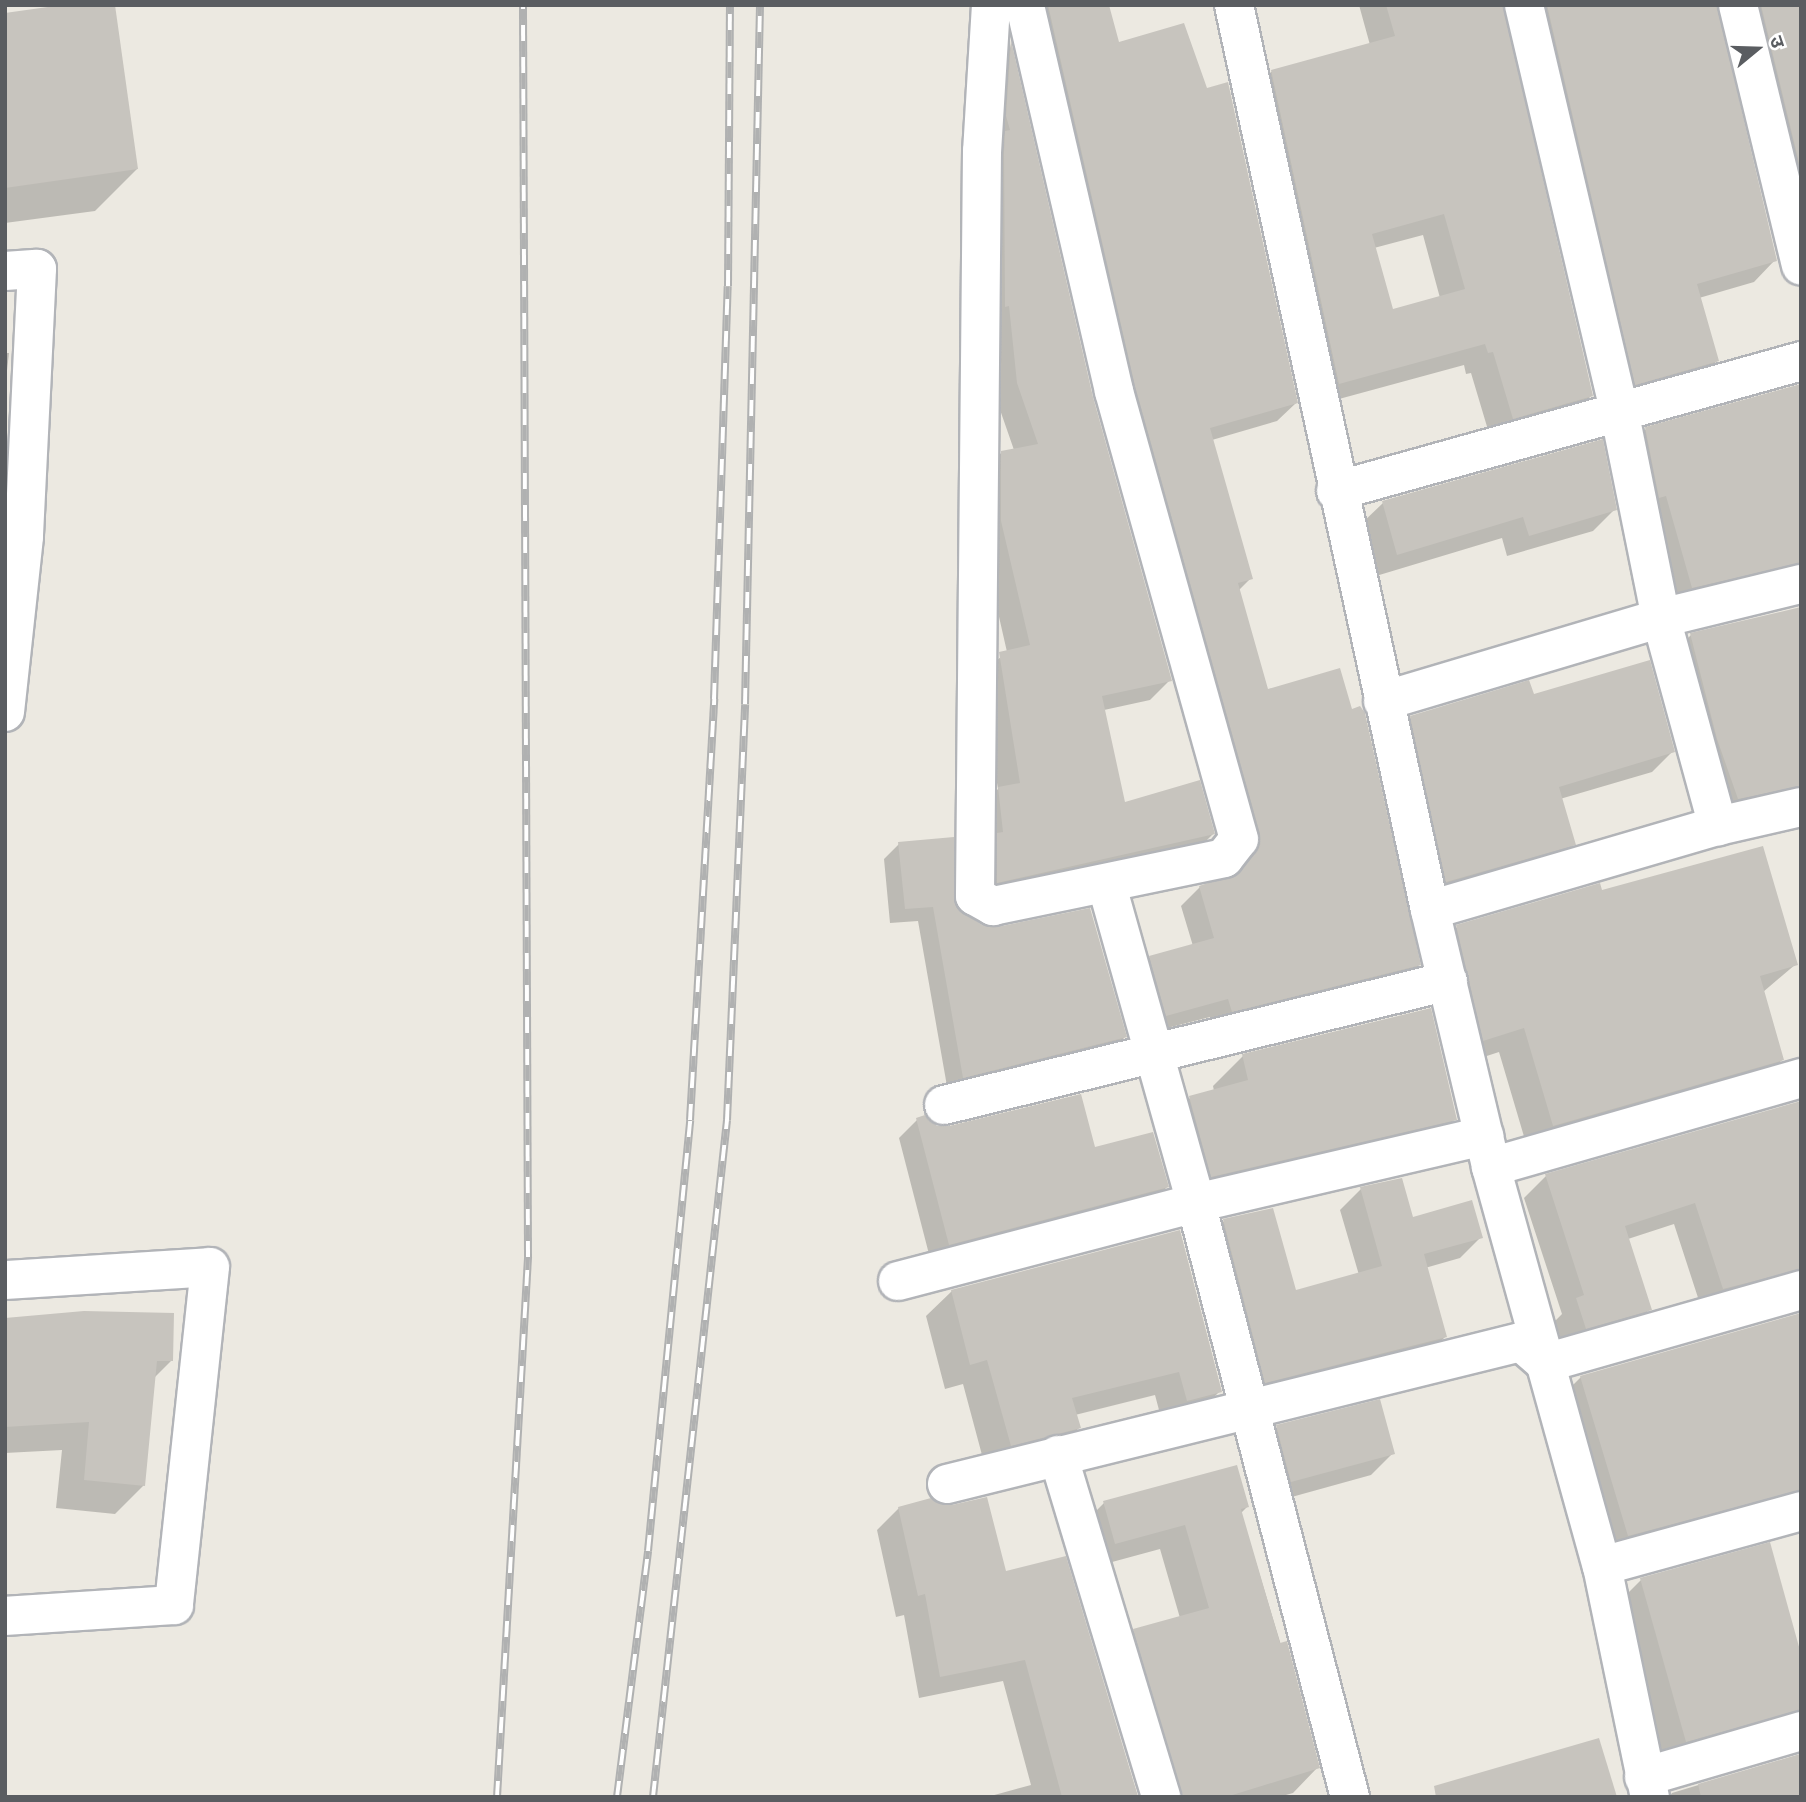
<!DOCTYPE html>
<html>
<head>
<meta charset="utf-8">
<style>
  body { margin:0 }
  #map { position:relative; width:1806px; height:1802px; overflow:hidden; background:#ece9e1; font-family:Montserrat,"Noto Sans Devanagari",sans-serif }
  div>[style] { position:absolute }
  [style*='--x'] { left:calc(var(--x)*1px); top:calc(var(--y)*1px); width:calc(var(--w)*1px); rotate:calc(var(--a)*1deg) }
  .shadow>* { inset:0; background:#0003 }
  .building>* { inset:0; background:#c7c4be }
  .roads { filter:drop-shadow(2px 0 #b2b4b8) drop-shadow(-2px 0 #b2b4b8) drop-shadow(0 2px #b2b4b8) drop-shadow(0 -2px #b2b4b8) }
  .minor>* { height:38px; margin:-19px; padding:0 19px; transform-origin:19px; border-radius:19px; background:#fff }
  .rail>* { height:8px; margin-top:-4px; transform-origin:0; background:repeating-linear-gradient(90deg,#fff 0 16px,#b0b1b1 0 32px); box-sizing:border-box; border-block:2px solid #b0b1b1 }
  span { translate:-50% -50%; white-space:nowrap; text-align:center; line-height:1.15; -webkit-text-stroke:7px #fff; paint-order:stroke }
  .frame { position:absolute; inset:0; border:7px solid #5a5d61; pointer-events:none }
  .north { position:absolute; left:1722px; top:14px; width:70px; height:70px; -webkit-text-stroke:5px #fff; paint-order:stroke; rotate:71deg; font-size:19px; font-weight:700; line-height:28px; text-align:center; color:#5a5d61 }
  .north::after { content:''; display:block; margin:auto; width:24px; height:32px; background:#5a5d61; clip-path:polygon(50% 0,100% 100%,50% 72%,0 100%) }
</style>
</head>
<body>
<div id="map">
  <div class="shadow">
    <div style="clip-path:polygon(1017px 5px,1107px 5px,1118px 44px,1296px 403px,1277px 421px,1212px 440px,1251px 578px,1238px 591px,1267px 691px,1419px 965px,1400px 983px,1213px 1029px,1210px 1017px,1148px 1033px,1132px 976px,1150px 957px,1193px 946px,1181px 906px,1200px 887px,1236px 875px,1242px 853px)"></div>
    <div style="clip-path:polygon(evenodd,1359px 5px,1801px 5px,1801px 282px,1732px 11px,1716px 7px,1775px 260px,1754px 282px,1699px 298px,1717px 361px,1695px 383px,1614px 405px,1518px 11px,1502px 6px,1591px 396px,1569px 418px,1491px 440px,1471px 373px,1466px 374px,1464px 365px,1317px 405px,1249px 94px,1271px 72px,1370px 45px,1359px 5px,1423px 235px,1440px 298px,1392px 311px,1374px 248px,1423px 235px)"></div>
    <div style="clip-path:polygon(5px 15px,137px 169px,95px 211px,5px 223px)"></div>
    <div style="clip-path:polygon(1010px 44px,1091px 397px,1170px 680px,1150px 700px,1104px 710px,1124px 805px,1213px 834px,1193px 854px,977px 902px,978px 809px,998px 789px,980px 674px,1007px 652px,982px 542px,982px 473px,1002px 452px,1014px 450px,998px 404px,991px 63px)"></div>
    <div style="clip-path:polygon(5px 353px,9px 353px,5px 388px)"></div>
    <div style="clip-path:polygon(1801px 387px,1801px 600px,1670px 609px,1624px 451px,1646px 429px)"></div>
    <div style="clip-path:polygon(1383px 503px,1615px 509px,1593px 531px,1507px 556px,1502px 538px,1376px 576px,1361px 524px)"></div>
    <div style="clip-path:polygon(1801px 602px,1801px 815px,1716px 820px,1669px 657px,1691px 635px,1801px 608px)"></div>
    <div style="clip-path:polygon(1533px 697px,1673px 751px,1652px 772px,1560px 799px,1574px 844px,1553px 865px,1426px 902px,1390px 738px,1411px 717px)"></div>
    <div style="clip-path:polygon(899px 844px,954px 907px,1125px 1037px,1110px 1052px,948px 1092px,918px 921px,890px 923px,884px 859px)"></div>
    <div style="clip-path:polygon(1601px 893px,1796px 964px,1763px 992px,1782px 1060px,1757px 1085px,1528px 1150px,1499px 1052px,1459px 1065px,1432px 952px,1457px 927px)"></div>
    <div style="clip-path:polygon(1243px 1056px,1455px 1119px,1425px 1150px,1181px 1206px,1159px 1128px,1190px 1098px,1214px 1091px,1213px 1086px)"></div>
    <div style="clip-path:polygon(1801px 1103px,1801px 1307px,1702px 1310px,1674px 1224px,1628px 1239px,1650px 1309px,1628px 1331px,1564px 1349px,1555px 1321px,1562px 1314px,1524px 1198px,1546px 1176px)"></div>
    <div style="clip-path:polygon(917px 1120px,937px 1127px,1094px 1149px,1167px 1187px,1149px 1205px,931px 1262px,899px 1138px)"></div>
    <div style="clip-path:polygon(1361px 1189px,1412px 1219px,1481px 1237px,1460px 1258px,1425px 1268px,1445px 1337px,1424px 1358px,1245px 1403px,1203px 1242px,1224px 1221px,1295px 1292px,1359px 1275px,1340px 1210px)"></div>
    <div style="clip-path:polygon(1179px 1232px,1220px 1391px,1195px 1416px,1163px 1425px,1155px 1395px,1075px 1415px,1079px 1428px,1054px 1453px,986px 1470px,963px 1384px,945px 1389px,926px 1316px,952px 1291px)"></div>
    <div style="clip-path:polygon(1801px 1308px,1801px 1521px,1606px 1557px,1559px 1399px,1581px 1377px,1799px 1315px)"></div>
    <div style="clip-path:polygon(5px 1318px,171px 1361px,154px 1378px,144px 1485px,115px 1514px,56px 1508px,62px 1450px,5px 1453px)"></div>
    <div style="clip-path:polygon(1277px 1427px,1393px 1453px,1371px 1475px,1270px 1503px,1255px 1448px)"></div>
    <div style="clip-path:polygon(1104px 1503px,1247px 1507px,1241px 1513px,1318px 1767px,1293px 1793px,1279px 1797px,1151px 1797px,1109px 1656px,1134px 1630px,1180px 1618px,1160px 1549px,1090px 1568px,1079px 1528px)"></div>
    <div style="clip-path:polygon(899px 1508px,1005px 1573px,1064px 1558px,1138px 1797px,987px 1797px,1031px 1785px,1003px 1681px,919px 1698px,904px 1615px,896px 1617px,877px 1530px)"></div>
    <div style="clip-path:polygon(1641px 1580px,1801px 1660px,1801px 1719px,1654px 1773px,1609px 1612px)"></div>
    <div style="clip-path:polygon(1801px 1754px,1801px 1797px,1669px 1797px,1672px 1793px)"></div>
  </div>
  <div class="building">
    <div style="clip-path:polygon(62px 5px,115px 5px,138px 169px,5px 188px,5px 13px)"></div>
    <div style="clip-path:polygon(1048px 5px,1109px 5px,1119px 42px,1184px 23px,1207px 88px,1228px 82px,1298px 403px,1210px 428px,1253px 579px,1238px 583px,1268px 689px,1340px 668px,1352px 709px,1360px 706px,1365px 713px,1421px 965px,1232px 1012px,1228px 999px,1166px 1016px,1149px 956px,1214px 938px,1199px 886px,1240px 872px,1256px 852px,1260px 834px,1135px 386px)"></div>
    <div style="clip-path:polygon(evenodd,1386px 5px,1503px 5px,1593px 396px,1513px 419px,1493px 352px,1488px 353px,1485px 344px,1339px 384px,1271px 70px,1395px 36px,1386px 5px,1444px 214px,1465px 289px,1393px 309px,1372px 234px,1444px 214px)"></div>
    <div style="clip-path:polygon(1547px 5px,1717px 5px,1777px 261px,1697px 284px,1719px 361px,1635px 385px)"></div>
    <div style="clip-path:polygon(1761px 5px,1801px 5px,1801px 171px)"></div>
    <div style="clip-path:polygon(1011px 40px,1093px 397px,1172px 681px,1102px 696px,1125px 802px,1200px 780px,1215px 834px,997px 883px,997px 833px,1003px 832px,998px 787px,1020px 783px,999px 652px,1030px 645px,1001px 521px,1001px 451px,1038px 444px,1017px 383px,1009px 306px,1005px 307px,1004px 152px,1005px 131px,1010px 130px,1006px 116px)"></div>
    <div style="clip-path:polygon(1801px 384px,1801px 563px,1692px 588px,1666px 496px,1659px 498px,1645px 427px)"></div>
    <div style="clip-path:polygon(1603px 439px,1617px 510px,1529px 536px,1523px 517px,1397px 555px,1382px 501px)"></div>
    <div style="clip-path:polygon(1801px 607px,1801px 786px,1738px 799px,1717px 739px,1690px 633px)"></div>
    <div style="clip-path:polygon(1650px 660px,1675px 752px,1559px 787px,1576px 845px,1446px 882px,1410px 716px,1529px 680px,1534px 694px)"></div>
    <div style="clip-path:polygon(954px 837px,956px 906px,982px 925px,997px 927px,1090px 908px,1127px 1037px,963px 1078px,933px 907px,905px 909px,898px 842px)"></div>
    <div style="clip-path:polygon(1763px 846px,1798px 965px,1760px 976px,1784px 1060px,1553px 1126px,1524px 1028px,1483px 1041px,1456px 925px,1600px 883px,1602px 890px)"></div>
    <div style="clip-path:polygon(1431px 1008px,1457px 1120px,1211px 1177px,1189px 1096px,1248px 1080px,1242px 1054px)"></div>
    <div style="clip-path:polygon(1081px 1094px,1095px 1147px,1153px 1132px,1169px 1187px,949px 1245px,916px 1118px,925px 1115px,937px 1126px,949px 1126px)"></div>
    <div style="clip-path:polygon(1801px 1101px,1801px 1269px,1723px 1289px,1695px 1203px,1625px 1226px,1652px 1310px,1586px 1329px,1576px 1298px,1584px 1295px,1545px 1174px)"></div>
    <div style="clip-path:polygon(1402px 1178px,1413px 1217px,1472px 1200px,1483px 1238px,1424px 1254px,1447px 1337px,1265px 1383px,1223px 1219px,1273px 1208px,1296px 1290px,1382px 1266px,1360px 1187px)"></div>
    <div style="clip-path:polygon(1180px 1230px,1222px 1392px,1187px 1401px,1179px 1372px,1072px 1398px,1081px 1428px,1011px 1446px,987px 1360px,970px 1365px,951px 1290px)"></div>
    <div style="clip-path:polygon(84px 1311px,174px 1313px,173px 1361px,157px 1361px,145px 1486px,84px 1480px,89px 1422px,5px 1427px,5px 1318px)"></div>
    <div style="clip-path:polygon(1801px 1313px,1801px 1490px,1628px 1536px,1580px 1376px)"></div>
    <div style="clip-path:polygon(1380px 1399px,1395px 1454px,1291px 1482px,1276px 1425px)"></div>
    <div style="clip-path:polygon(1237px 1465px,1249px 1507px,1241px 1509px,1280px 1643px,1287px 1641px,1320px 1768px,1226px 1797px,1182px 1797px,1133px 1629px,1209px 1608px,1185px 1525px,1115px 1544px,1103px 1501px)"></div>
    <div style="clip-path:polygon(987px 1497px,1006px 1571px,1066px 1556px,1138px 1797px,1062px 1797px,1025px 1660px,940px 1677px,925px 1594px,918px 1596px,898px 1507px,931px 1498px,952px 1505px)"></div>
    <div style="clip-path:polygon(1770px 1542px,1801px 1654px,1801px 1710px,1686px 1742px,1640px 1578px)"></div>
    <div style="clip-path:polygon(1599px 1738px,1617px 1797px,1436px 1797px,1434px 1786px)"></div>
    <div style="clip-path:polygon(1801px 1754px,1801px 1797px,1701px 1797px,1698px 1784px)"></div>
  </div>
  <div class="roads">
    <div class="minor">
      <div style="--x:991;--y:5;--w:146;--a:93.5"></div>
      <div style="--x:982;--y:151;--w:745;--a:90.54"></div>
      <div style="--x:975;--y:896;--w:21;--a:29"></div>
      <div style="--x:993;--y:906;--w:236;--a:-11.7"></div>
      <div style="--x:1224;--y:858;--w:24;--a:-52"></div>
      <div style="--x:1239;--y:839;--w:465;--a:-105.6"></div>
      <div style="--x:1114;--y:391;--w:396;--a:-103"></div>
      <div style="--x:1234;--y:5;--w:926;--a:77.78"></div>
      <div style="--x:1430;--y:910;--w:264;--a:76.6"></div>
      <div style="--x:1491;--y:1167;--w:414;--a:74.5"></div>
      <div style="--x:1602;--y:1566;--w:236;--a:78.3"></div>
      <div style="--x:1524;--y:5;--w:416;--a:76.8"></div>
      <div style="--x:1619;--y:410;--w:212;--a:78.6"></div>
      <div style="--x:1661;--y:618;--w:216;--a:74.7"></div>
      <div style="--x:1738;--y:5;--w:268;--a:76.4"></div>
      <div style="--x:5;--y:271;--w:32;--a:-4"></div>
      <div style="--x:37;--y:269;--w:268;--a:92.8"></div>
      <div style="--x:24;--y:537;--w:176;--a:96.2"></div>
      <div style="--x:1336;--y:491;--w:483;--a:-15.6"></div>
      <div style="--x:1383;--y:701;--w:290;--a:-16.6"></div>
      <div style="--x:1661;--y:618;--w:144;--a:-13.7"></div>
      <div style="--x:1107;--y:886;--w:329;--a:74.3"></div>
      <div style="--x:1196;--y:1203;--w:614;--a:75.47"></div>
      <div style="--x:1430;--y:910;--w:300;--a:-16.3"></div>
      <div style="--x:1718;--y:826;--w:85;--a:-12.9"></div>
      <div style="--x:944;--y:1105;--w:519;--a:-13.82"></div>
      <div style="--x:1491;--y:1167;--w:323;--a:-16"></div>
      <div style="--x:5;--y:1280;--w:205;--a:-3.6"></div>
      <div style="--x:210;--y:1267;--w:340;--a:96.1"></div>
      <div style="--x:174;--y:1605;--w:169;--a:176.3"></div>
      <div style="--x:898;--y:1281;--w:308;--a:-14.7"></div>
      <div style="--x:1196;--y:1203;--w:296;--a:-13.1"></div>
      <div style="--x:1058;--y:1455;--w:357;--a:73.2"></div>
      <div style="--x:947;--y:1484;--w:591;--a:-13.9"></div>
      <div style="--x:1521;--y:1342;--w:32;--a:41"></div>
      <div style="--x:1545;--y:1363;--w:266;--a:-15.9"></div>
      <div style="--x:1602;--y:1566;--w:206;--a:-15.4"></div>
      <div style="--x:1644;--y:1777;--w:164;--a:-16.3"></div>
    </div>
  </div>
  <div class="rail">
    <div style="--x:497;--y:1797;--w:541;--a:-86.71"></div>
    <div style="--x:528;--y:1257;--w:1252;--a:-90.23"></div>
    <div style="--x:617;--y:1797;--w:248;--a:-82.8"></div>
    <div style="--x:648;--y:1551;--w:433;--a:-84.4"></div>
    <div style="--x:690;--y:1120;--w:422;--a:-86.7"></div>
    <div style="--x:714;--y:699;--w:413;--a:-88.1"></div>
    <div style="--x:728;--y:286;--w:281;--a:-89.6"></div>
    <div style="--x:653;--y:1797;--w:681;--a:-83.76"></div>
    <div style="--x:727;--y:1120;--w:416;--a:-87.5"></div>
    <div style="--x:745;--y:704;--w:699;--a:-88.77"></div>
  </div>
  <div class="frame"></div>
  <div class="north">उ</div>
</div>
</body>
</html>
